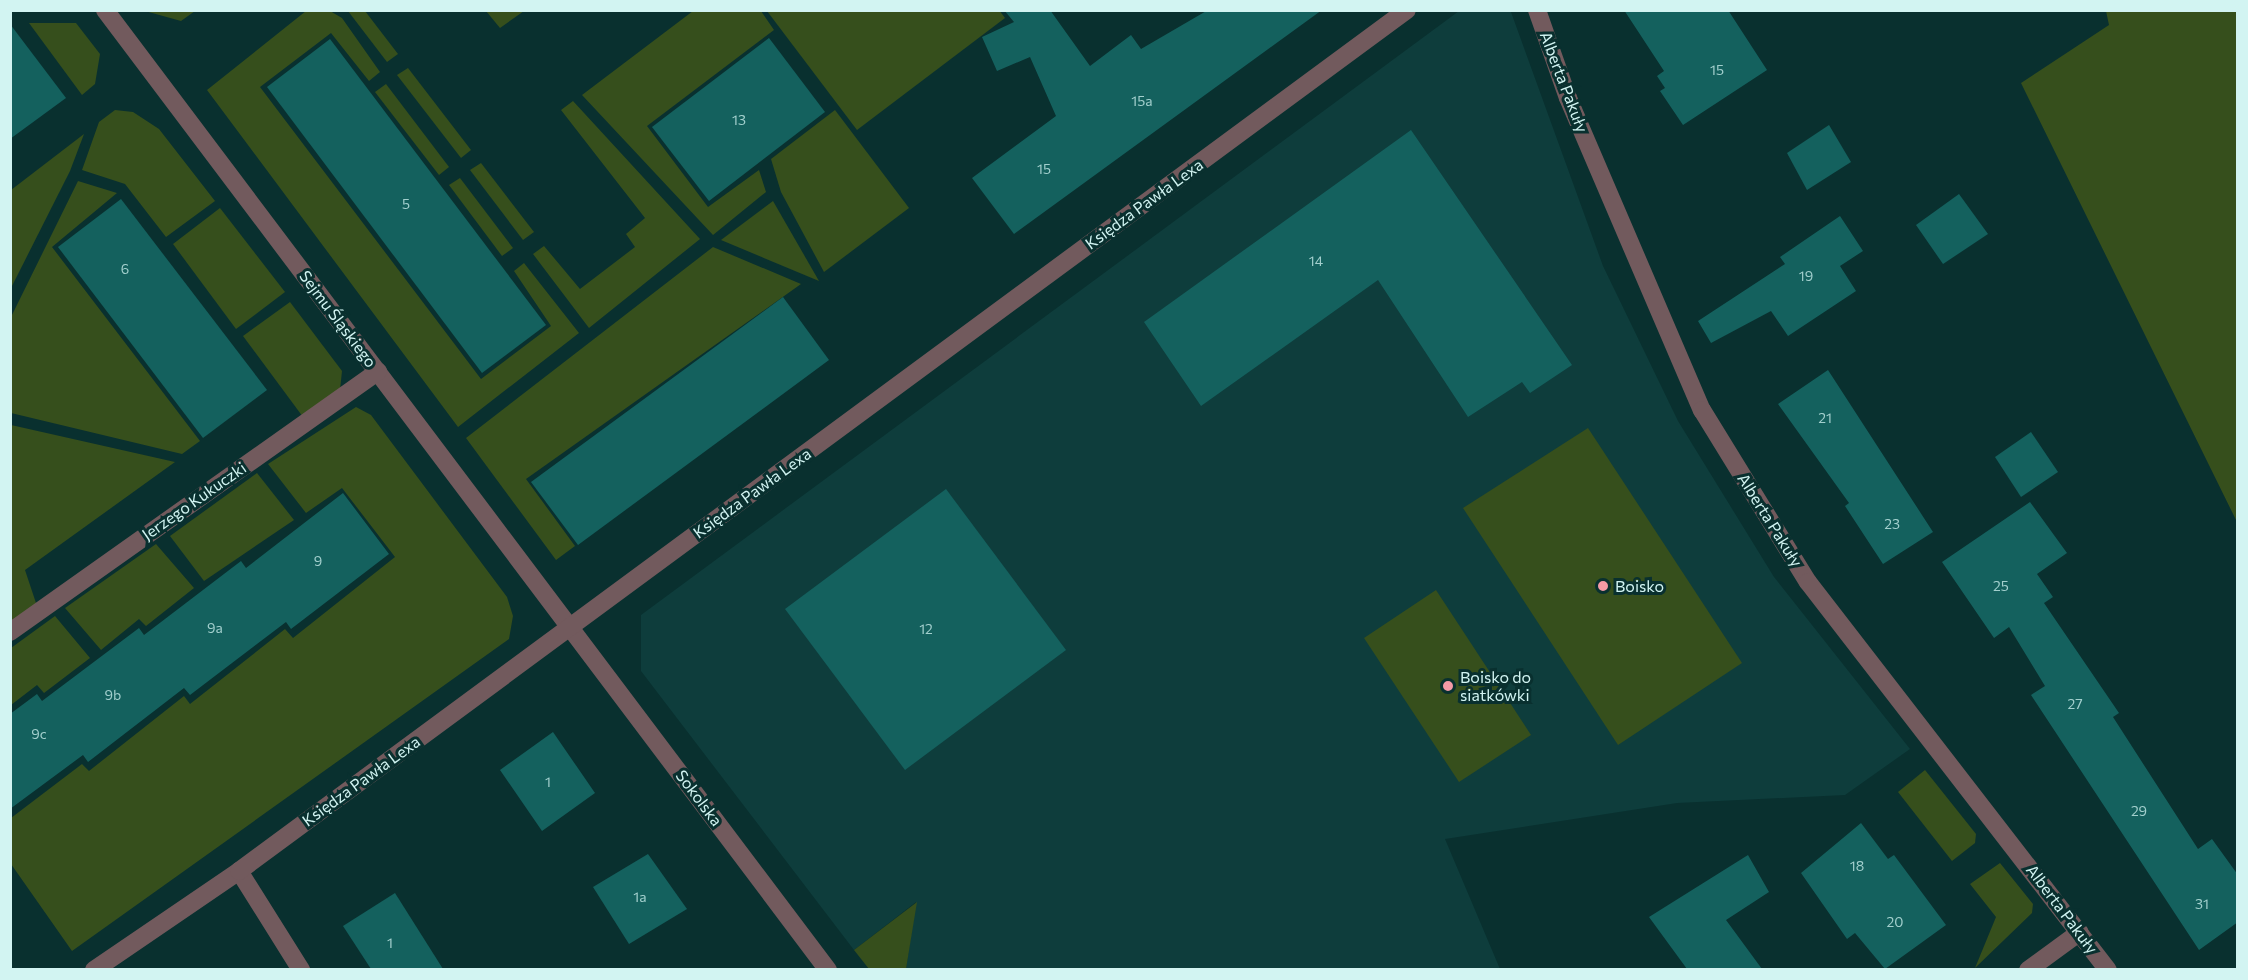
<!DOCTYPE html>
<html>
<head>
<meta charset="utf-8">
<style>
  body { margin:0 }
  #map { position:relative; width:2248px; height:980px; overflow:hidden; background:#09302f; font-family:Commissioner,sans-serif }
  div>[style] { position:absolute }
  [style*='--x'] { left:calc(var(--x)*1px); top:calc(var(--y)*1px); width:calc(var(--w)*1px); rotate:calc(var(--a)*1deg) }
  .built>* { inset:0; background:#0e3d3c }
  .green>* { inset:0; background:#364f1c }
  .building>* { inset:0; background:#14615e }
  .minor>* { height:18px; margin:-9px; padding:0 9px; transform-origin:9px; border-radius:9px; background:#725a5d }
  .dots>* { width:16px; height:16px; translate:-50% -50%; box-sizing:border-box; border:3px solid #09302f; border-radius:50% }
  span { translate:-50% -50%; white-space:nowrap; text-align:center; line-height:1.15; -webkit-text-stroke:6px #09302f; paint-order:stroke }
  .number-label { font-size:14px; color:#a2cfcd }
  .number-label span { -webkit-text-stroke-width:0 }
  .street-label { font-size:16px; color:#d2f4f2 }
  .poi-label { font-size:16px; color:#d2f4f2 }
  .left { translate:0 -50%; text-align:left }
  .frame { position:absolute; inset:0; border:12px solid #d2f4f2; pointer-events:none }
</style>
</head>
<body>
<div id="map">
  <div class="built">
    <div style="clip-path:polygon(1459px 11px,1511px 12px,1603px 266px,1678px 421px,1774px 577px,1910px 749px,1845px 795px,1677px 803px,1445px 839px,1500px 969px,906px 969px,916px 902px,854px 950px,641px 671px,641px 615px)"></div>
  </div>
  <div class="green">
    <div style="clip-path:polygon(999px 10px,1005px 18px,857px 130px,767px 11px)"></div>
    <div style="clip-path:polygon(145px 11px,195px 11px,181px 21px)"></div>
    <div style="clip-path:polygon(306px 11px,330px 11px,342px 18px,380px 72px,369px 81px,331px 33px,260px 87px,481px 379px,551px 326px,514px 271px,524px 263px,579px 333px,458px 427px,207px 90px)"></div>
    <div style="clip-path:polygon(348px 11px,365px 11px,398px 54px,387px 62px)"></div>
    <div style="clip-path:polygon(486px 11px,524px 11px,500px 28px)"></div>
    <div style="clip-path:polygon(693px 11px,761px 11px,774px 30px,647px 126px,708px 207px,759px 170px,766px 192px,713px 235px,582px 95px)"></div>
    <div style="clip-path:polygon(2106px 11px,2237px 11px,2237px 522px,2021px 83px,2109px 25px)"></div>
    <div style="clip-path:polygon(29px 23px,76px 23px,100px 54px,95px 84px,82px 95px)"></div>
    <div style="clip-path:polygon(408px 68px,471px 150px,461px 158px,397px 75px)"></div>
    <div style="clip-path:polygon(386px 84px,449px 167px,439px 175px,375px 92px)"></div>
    <div style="clip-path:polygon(573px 101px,700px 239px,589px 328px,533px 254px,544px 246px,580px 289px,635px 247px,626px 234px,645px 218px,561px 110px)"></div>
    <div style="clip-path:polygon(115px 110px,133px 112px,159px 129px,215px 201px,166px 237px,125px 184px,82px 170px,99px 122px)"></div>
    <div style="clip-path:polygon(835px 110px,909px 208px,824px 272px,781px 192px,771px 159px)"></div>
    <div style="clip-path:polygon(84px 134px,70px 171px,11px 288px,11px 190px)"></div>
    <div style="clip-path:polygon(481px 163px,534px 232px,523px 240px,470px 170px)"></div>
    <div style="clip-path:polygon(460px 178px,513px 248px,502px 256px,449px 185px)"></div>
    <div style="clip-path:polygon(78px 181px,117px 193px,52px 247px,200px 441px,182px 454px,11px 413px,11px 317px)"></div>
    <div style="clip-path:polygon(773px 201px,819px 281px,721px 240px)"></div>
    <div style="clip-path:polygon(220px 208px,285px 292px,236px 329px,173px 244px)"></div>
    <div style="clip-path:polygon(713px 247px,801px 284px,526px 479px,575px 546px,556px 560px,466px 438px)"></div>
    <div style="clip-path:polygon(290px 302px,342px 371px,340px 390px,303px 417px,243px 336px)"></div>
    <div style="clip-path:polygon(356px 407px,371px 415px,507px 597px,513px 616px,509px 639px,72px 951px,11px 864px,11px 818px,82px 764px,89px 771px,184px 696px,190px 704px,285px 629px,293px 638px,395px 557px,342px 488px,306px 513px,268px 464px)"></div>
    <div style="clip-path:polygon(11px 425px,175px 462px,25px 570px,37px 606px,11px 625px)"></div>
    <div style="clip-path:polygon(1588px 428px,1742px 663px,1618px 745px,1463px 508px)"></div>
    <div style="clip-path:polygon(257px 473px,294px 520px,204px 581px,170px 536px)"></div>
    <div style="clip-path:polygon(156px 544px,194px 588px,146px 626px,139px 619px,101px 650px,65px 608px)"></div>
    <div style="clip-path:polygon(1436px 590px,1531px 735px,1459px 782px,1364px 638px)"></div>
    <div style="clip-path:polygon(55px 616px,90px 658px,44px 693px,37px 685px,11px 705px,11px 648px)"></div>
    <div style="clip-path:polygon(1925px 770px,1976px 834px,1975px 843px,1952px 861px,1898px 792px)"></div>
    <div style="clip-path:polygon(2000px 863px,2033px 904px,2032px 913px,1975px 968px,1996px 917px,1970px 884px)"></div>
    <div style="clip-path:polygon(917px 902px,906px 969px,869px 969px,854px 950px)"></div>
  </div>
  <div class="building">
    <div style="clip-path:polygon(1004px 10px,1050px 10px,1090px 66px,1131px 35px,1141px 49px,1208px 10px,1322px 10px,1014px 234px,972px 178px,1056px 116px,1030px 57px,997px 71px,982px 37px,1014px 22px)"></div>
    <div style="clip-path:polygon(1624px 10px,1728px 10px,1767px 70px,1683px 125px,1660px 91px,1665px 88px,1657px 76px,1664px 71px)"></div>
    <div style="clip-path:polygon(10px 24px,66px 98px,10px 139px)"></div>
    <div style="clip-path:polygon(769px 38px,825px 112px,709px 201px,652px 127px)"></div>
    <div style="clip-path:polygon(330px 39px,546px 325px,482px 373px,267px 87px)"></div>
    <div style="clip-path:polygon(1829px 125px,1851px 162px,1807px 190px,1787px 153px)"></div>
    <div style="clip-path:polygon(1411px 130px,1572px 365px,1530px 393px,1522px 382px,1468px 417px,1378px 280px,1201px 406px,1144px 322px)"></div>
    <div style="clip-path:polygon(1959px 194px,1988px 234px,1943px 264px,1916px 225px)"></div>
    <div style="clip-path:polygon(121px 199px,267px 390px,203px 438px,58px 247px)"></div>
    <div style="clip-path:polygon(1840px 216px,1863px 251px,1840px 266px,1856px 291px,1788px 336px,1771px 311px,1711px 343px,1698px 321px,1785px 264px,1780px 257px)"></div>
    <div style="clip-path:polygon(783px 297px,829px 360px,578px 545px,531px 482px)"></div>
    <div style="clip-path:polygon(1828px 370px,1933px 532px,1883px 564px,1845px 506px,1849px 503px,1778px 404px)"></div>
    <div style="clip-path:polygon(2031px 432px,2058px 472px,2021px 497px,1995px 457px)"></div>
    <div style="clip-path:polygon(946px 489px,1066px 650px,905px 770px,785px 609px)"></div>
    <div style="clip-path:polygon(343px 493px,389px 554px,291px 629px,286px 622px,190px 695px,184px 688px,88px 762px,83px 755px,10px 809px,10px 714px,37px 694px,42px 701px,139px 628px,144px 635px,241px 561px,246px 568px)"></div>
    <div style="clip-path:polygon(2030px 502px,2067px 553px,2037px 574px,2053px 597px,2044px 603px,2119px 713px,2113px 717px,2198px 849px,2212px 839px,2238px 875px,2238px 922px,2199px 950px,2031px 695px,2045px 686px,2009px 627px,1994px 638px,1942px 562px)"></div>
    <div style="clip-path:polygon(553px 732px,595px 793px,542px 831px,500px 770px)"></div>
    <div style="clip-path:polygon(1861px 823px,1888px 859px,1894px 855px,1946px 925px,1885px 969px,1855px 933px,1847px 939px,1801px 873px)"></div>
    <div style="clip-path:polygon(648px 854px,687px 909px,629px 944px,593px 887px)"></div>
    <div style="clip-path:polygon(1748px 855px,1769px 892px,1726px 920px,1762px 969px,1687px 969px,1649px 917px)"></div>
    <div style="clip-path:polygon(395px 893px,443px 969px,371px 969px,343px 926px)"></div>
  </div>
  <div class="minor">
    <div style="--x:105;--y:10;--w:1202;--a:53.02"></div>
    <div style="--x:1537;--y:10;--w:93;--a:70.6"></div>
    <div style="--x:1568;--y:98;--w:340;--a:66.8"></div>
    <div style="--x:1702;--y:410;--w:202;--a:58.4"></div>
    <div style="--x:1808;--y:582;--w:490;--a:52.3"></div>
    <div style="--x:10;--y:632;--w:451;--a:-35.3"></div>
    <div style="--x:239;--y:871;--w:117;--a:57.9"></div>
    <div style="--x:94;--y:970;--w:176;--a:-34.3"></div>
    <div style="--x:239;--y:871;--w:1451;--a:-36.4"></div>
    <div style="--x:2028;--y:970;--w:64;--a:-36.2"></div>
  </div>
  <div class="dots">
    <div style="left:1603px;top:586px;background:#f49aa6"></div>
    <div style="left:1448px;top:686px;background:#f49aa6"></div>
  </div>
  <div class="number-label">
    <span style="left:1717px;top:70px">15</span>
    <span style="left:1142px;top:101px">15a</span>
    <span style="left:739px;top:120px">13</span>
    <span style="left:1044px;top:169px">15</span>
    <span style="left:406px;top:204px">5</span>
    <span style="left:1316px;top:261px">14</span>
    <span style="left:125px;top:269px">6</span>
    <span style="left:1806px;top:276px">19</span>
    <span style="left:1825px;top:418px">21</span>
    <span style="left:1892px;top:524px">23</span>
    <span style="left:318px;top:561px">9</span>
    <span style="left:2001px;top:586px">25</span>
    <span style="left:215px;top:628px">9a</span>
    <span style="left:926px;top:629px">12</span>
    <span style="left:113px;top:695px">9b</span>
    <span style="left:2075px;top:704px">27</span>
    <span style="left:39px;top:734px">9c</span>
    <span style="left:548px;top:782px">1</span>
    <span style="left:2139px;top:811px">29</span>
    <span style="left:1857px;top:866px">18</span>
    <span style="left:640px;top:897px">1a</span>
    <span style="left:2202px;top:904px">31</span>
    <span style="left:1895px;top:922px">20</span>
    <span style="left:390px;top:943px">1</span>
  </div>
  <div class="street-label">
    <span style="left:1564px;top:82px;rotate:69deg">Alberta Pakuły</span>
    <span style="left:1144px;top:204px;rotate:-36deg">Księdza Pawła Lexa</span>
    <span style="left:338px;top:319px;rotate:53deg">Sejmu Śląskiego</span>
    <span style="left:752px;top:493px;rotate:-36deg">Księdza Pawła Lexa</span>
    <span style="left:194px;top:501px;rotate:-35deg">Jerzego Kukuczki</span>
    <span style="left:1770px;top:520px;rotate:58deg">Alberta Pakuły</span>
    <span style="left:361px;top:781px;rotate:-36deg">Księdza Pawła Lexa</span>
    <span style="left:699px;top:798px;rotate:53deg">Sokolska</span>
    <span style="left:2062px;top:909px;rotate:53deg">Alberta Pakuły</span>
  </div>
  <div class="poi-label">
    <span class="left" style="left:1615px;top:586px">Boisko</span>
    <span class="left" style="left:1460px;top:686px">Boisko do<br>siatkówki</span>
  </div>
  <div class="frame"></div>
</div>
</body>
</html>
